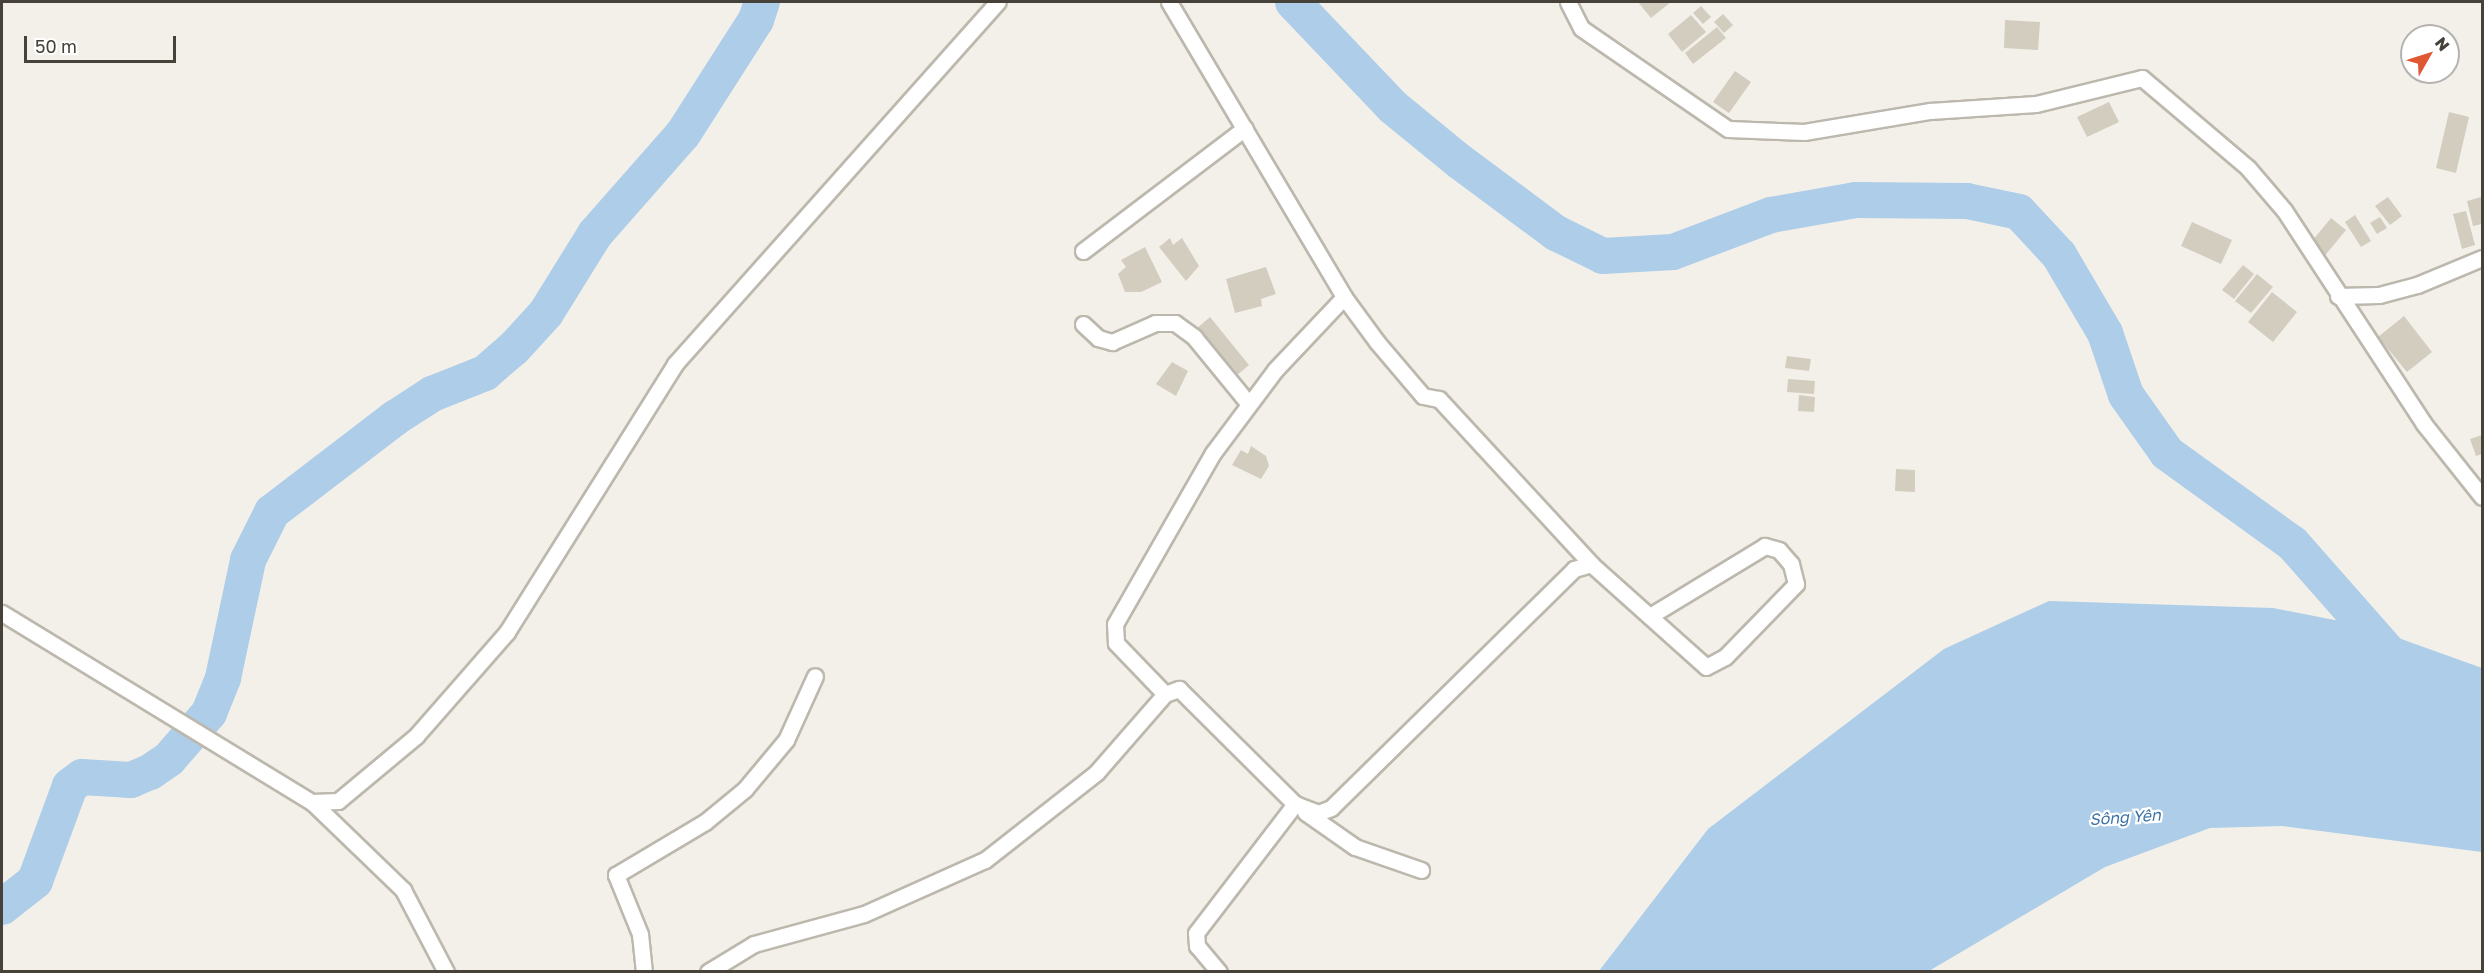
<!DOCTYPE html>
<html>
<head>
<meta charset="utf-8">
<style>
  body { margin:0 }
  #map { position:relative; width:2484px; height:973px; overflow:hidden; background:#f3f0ea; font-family:"Golos Text",sans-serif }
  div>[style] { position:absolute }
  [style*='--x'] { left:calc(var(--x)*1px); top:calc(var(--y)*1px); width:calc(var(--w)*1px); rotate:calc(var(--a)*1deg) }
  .water>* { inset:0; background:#adcde8 }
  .river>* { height:36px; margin:-18px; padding:0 18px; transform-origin:18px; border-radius:18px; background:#adcde8 }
  .building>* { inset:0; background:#d3cdc0 }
  .roads { filter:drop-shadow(2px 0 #bdb8ad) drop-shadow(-2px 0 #bdb8ad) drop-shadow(0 2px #bdb8ad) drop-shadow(0 -2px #bdb8ad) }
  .minor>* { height:15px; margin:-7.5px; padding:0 7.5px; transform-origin:7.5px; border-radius:7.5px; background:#fff }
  span { translate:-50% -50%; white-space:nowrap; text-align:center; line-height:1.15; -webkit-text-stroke:4.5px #fff; paint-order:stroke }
  .water-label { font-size:16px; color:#3e74a5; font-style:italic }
  .frame { position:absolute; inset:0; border:3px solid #464139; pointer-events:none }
  .north { position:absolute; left:2400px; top:24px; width:60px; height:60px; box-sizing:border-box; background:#fff; border:2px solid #b5b3b0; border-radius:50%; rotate:51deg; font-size:16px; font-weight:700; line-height:24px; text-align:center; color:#464139 }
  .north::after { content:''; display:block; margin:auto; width:21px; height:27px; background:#e05733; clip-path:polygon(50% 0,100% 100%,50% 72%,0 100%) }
  .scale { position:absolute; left:24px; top:36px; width:152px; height:27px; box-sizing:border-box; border:3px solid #464139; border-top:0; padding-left:8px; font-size:18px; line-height:21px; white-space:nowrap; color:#464139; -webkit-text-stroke:4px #fff; paint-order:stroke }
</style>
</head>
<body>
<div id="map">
  <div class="water">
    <div style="clip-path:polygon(2049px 601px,2273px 608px,2365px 626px,2482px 668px,2482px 852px,2282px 826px,2210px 828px,2105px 867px,1929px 971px,1599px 971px,1708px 829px,1944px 649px)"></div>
  </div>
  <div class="river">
    <div style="--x:1293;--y:2;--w:145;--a:46.4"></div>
    <div style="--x:1393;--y:107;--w:85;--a:39.3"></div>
    <div style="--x:1459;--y:161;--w:121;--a:36.6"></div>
    <div style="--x:1556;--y:233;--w:52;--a:26.1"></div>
    <div style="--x:1603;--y:256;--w:70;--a:-3.3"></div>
    <div style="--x:1673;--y:252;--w:105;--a:-20.7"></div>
    <div style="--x:1771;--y:215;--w:86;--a:-10"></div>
    <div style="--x:1856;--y:200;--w:111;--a:0.5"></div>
    <div style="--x:1967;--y:201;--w:53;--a:11.9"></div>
    <div style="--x:2019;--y:212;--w:59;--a:47.1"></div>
    <div style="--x:2059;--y:255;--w:91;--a:59.5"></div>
    <div style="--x:2105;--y:333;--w:65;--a:71.3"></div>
    <div style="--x:2126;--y:395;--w:71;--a:54.7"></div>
    <div style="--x:2167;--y:453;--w:155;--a:35.8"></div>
    <div style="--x:2293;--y:544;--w:157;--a:48.6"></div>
    <div style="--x:2;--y:907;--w:42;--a:-38.2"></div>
    <div style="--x:35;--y:881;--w:101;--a:-69.8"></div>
    <div style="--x:70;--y:786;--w:15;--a:-37"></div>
    <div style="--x:82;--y:777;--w:49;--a:3.5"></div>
    <div style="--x:131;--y:780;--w:21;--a:-23"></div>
    <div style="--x:150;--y:772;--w:23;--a:-34"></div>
    <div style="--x:169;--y:759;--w:61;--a:-49"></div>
    <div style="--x:209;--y:713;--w:38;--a:-68"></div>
    <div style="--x:223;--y:678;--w:121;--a:-78"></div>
    <div style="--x:248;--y:560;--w:54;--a:-63.4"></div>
    <div style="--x:272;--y:512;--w:155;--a:-37.4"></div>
    <div style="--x:395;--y:418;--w:44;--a:-33"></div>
    <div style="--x:432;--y:394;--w:57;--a:-21.6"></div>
    <div style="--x:485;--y:373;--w:38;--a:-41"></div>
    <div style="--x:514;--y:348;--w:47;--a:-47.6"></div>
    <div style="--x:546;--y:313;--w:93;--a:-58.2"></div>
    <div style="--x:595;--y:234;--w:133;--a:-48.7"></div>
    <div style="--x:683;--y:134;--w:135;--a:-57.4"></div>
    <div style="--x:756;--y:20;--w:19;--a:-72"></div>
  </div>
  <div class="building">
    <div style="clip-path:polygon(1638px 2px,1671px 2px,1651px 18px)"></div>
    <div style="clip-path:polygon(1701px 6px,1711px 17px,1703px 24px,1693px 13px)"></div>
    <div style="clip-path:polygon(1723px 14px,1733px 25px,1724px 33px,1714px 22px)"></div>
    <div style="clip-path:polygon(1691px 15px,1706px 32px,1682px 52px,1668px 34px)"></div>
    <div style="clip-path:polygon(2005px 20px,2040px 22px,2038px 50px,2004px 48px)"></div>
    <div style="clip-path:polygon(1717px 27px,1726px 38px,1693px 64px,1685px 53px)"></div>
    <div style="clip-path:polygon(1735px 71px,1751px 82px,1729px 113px,1713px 102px)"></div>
    <div style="clip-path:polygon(2109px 102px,2119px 122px,2087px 137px,2077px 117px)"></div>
    <div style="clip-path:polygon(2449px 112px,2469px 117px,2456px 173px,2436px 168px)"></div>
    <div style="clip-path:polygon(2388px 197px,2402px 216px,2390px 225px,2375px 206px)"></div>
    <div style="clip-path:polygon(2481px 197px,2482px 224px,2473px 226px,2467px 201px)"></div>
    <div style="clip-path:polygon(2466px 211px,2475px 245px,2462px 249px,2453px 214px)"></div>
    <div style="clip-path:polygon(2355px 215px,2371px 241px,2361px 247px,2345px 222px)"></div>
    <div style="clip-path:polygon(2380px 217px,2387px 228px,2377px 234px,2370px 223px)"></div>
    <div style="clip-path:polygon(2331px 218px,2346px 230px,2323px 258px,2308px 246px)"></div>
    <div style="clip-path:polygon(2192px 222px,2232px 240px,2221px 264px,2181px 246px)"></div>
    <div style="clip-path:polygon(1170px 238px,1173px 245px,1182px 238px,1199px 266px,1186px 281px,1159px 247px)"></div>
    <div style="clip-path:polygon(1145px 247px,1162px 282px,1141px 292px,1125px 292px,1118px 274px,1126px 267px,1121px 260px)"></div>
    <div style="clip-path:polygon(2243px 265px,2254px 274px,2234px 299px,2222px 290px)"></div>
    <div style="clip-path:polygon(1266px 267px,1276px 294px,1261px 299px,1262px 306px,1235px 313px,1226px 279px)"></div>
    <div style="clip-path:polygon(2257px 274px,2273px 287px,2251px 313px,2235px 301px)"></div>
    <div style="clip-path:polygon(2272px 292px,2297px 312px,2273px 342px,2248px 322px)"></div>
    <div style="clip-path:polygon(2404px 316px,2432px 352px,2407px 372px,2378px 337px)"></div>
    <div style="clip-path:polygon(1210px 317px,1249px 365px,1236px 376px,1196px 329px)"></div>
    <div style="clip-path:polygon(1787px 356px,1811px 359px,1809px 371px,1785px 368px)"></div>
    <div style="clip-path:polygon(1172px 362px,1188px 371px,1176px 396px,1156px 384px)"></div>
    <div style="clip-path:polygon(1788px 379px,1815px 381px,1814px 394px,1787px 392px)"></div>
    <div style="clip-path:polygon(1799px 395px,1815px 397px,1814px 412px,1798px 411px)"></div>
    <div style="clip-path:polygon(2482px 435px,2482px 454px,2476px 456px,2470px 439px)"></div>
    <div style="clip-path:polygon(1251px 446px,1266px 456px,1269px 466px,1261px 479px,1232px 465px,1241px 450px,1248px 454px)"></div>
    <div style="clip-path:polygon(1896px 469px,1915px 470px,1915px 492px,1895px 491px)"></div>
  </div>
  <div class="roads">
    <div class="minor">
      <div style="--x:1169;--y:2;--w:343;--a:59.3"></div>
      <div style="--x:1344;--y:297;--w:56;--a:53.7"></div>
      <div style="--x:1377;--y:342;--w:71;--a:49.6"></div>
      <div style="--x:1423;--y:396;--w:16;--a:11"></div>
      <div style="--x:1439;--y:399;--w:224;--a:47.3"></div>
      <div style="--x:1568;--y:2;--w:29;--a:63"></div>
      <div style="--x:1581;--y:28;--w:178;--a:34.5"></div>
      <div style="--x:1728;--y:129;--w:76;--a:2.3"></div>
      <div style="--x:1804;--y:132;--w:128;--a:-9.5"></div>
      <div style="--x:1930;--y:111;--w:106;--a:-3.8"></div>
      <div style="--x:2036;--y:104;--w:109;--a:-13.8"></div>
      <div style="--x:2142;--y:78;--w:139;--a:40.3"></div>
      <div style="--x:2248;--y:168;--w:55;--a:49.4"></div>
      <div style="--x:2284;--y:210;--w:256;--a:56.8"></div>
      <div style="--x:2424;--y:424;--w:93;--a:51.5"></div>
      <div style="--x:1083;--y:251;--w:203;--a:-37.2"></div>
      <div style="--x:2338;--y:296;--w:41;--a:-1.4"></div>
      <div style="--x:2379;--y:295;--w:39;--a:-15"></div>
      <div style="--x:2417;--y:285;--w:70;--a:-22.6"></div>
      <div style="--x:1083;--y:324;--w:21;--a:43"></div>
      <div style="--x:1098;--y:338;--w:15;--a:16"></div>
      <div style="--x:1112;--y:342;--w:47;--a:-23.8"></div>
      <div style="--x:1155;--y:323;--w:20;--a:0"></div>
      <div style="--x:1175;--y:323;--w:24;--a:36"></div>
      <div style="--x:1194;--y:337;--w:85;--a:50.7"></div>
      <div style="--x:2;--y:613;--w:363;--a:31.4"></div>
      <div style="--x:312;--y:802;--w:127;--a:44"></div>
      <div style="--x:403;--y:890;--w:93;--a:62.3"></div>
      <div style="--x:1165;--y:694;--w:71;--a:-133.9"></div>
      <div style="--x:1116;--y:643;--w:19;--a:-93"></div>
      <div style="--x:1115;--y:624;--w:197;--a:-60.2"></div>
      <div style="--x:1213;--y:453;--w:104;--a:-53.2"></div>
      <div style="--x:1275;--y:370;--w:100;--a:-46.6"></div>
      <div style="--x:312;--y:802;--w:26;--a:-2"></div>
      <div style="--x:338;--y:801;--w:102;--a:-39.8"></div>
      <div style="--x:416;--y:736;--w:138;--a:-48.8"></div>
      <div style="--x:507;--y:632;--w:316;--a:-57.9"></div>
      <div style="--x:675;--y:364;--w:485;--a:-48.3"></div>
      <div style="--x:1305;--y:812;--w:61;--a:35"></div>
      <div style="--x:1355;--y:847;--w:70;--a:19.2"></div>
      <div style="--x:644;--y:972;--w:38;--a:-96"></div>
      <div style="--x:640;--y:934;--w:64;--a:-112.1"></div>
      <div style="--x:616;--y:875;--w:104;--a:-30.8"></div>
      <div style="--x:705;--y:822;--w:52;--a:-39.5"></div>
      <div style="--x:745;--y:789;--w:64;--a:-50.1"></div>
      <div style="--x:786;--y:740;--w:70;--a:-65.6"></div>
      <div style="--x:708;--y:972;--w:54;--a:-31.3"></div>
      <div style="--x:754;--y:944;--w:114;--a:-15.3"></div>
      <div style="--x:864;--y:914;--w:133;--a:-24.1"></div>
      <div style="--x:985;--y:860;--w:141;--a:-38.1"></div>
      <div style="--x:1096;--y:773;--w:105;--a:-48.9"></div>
      <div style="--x:1165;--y:694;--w:15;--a:-20"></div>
      <div style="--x:1179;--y:689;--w:163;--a:44.8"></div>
      <div style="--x:1295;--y:804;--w:25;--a:21"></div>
      <div style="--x:1318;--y:813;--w:14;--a:-21"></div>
      <div style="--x:1331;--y:808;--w:341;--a:-44.5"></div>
      <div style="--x:1574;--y:569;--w:18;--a:-16"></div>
      <div style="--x:1591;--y:564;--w:154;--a:41.8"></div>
      <div style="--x:1706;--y:667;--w:21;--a:-28"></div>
      <div style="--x:1725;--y:657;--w:102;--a:-45.8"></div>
      <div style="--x:1796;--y:584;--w:21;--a:-104"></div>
      <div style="--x:1791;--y:564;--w:18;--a:-131"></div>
      <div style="--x:1779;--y:550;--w:15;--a:-164"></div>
      <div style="--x:1765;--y:546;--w:135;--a:148.7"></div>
      <div style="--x:1219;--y:972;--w:34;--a:-130"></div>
      <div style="--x:1197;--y:946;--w:13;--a:-94"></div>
      <div style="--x:1196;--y:933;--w:163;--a:-52.5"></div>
    </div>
  </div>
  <div class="water-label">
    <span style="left:2125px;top:817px;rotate:-4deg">Sông Yên</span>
  </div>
  <div class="frame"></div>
  <div class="north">N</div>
  <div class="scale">50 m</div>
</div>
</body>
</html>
